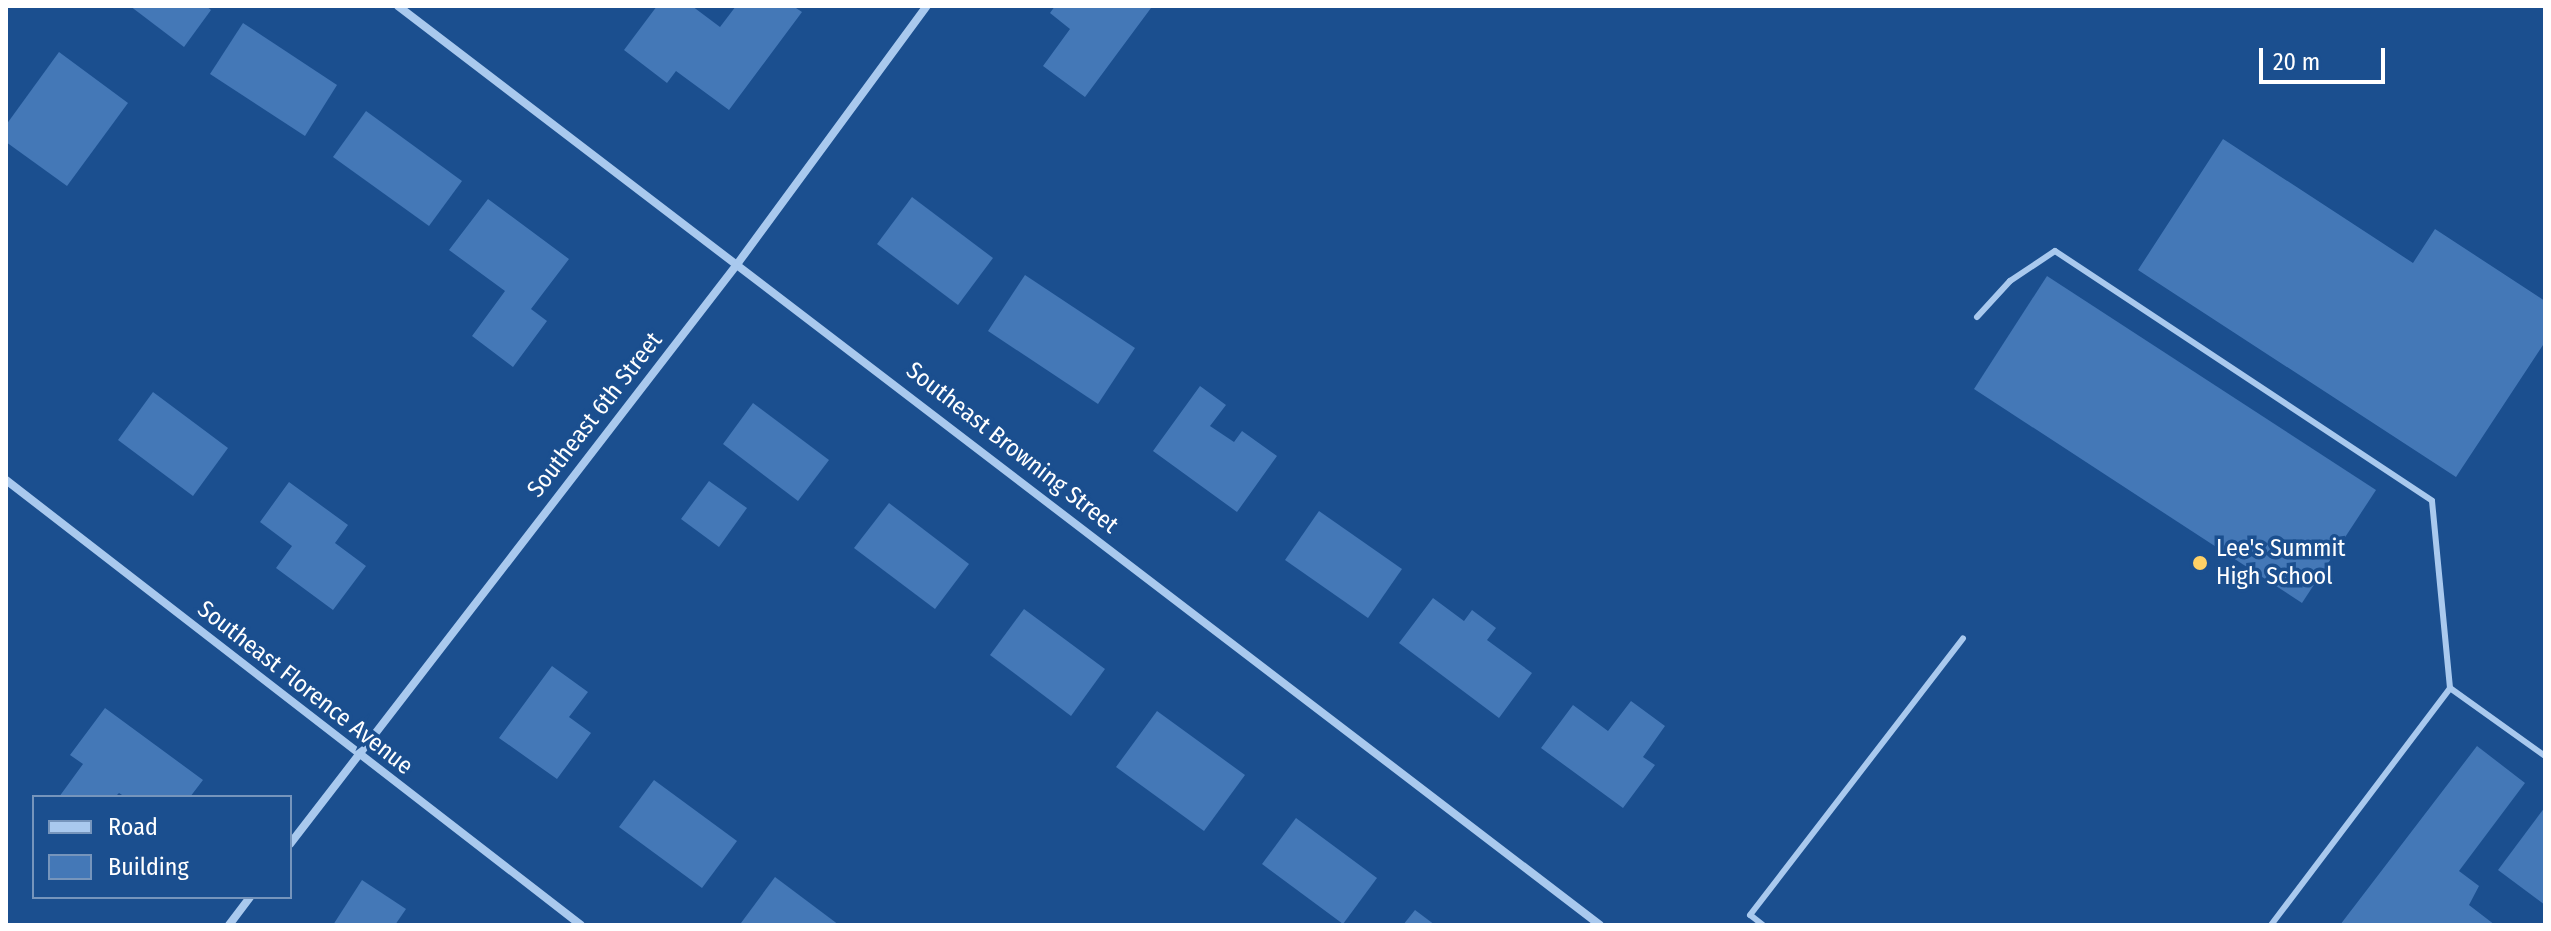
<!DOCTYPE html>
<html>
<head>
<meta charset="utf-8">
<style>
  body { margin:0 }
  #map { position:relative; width:2551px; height:931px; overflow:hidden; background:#1b4f8f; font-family:"Fira Sans Condensed",sans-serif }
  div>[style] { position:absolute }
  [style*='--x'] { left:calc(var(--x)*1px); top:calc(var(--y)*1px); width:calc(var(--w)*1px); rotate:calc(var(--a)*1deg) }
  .building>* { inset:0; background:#4478b7 }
  .lane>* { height:6px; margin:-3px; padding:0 3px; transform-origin:3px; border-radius:3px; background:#a9c9ee }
  .street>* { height:8px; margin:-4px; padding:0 4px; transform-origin:4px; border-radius:4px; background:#a9c9ee }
  .dots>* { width:22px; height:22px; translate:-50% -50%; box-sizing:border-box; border:4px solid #1b4f8f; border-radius:50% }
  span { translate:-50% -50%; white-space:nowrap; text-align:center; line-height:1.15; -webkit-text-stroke:7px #1b4f8f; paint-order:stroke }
  .street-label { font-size:24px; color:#fff }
  .poi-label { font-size:24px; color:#fff }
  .left { translate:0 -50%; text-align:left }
  .frame { position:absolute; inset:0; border:8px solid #fff; pointer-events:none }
  .legend { position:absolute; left:32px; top:795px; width:260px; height:104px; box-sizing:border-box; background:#1b4f8f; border:2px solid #7695bc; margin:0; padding:10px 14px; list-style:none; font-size:24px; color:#fff }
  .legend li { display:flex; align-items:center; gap:16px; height:40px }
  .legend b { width:40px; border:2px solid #7695bc }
  .scale { position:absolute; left:2259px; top:48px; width:126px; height:36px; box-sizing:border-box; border:4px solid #fff; border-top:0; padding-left:10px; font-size:24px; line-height:28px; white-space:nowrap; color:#fff; -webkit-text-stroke:6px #1b4f8f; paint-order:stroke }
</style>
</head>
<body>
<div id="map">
  <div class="building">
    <div style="clip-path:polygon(130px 6px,206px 6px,211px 10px,184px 47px)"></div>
    <div style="clip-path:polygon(657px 6px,692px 6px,720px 27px,736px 6px,793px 6px,802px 12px,729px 110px,676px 71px,667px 83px,624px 50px)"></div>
    <div style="clip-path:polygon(1055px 6px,1151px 8px,1085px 97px,1043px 66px,1070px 29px,1050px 13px)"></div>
    <div style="clip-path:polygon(243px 23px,337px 85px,305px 136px,210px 74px)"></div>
    <div style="clip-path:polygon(59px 52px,128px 103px,67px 186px,6px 142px,6px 125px)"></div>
    <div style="clip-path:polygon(366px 111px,462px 181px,429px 226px,333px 157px)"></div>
    <div style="clip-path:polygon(2223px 139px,2413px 263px,2435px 229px,2545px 301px,2545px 342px,2456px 477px,2138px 270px)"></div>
    <div style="clip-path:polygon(912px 197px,993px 258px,958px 305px,877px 244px)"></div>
    <div style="clip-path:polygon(488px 199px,569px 259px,531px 309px,547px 321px,513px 367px,472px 336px,505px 291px,449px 250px)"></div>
    <div style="clip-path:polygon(1025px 275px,1135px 348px,1098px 404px,988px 331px)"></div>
    <div style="clip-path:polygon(2047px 276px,2376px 490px,2302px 603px,1974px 389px)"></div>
    <div style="clip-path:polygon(1200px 386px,1226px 405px,1210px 426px,1234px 442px,1242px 431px,1277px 456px,1237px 512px,1153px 451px)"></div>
    <div style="clip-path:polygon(153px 392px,228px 448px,193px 496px,118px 440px)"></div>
    <div style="clip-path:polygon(753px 403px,829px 460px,798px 501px,723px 444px)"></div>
    <div style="clip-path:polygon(709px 481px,747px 508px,719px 547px,681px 519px)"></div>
    <div style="clip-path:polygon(289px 482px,348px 525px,335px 543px,366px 566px,333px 610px,276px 568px,292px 546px,260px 522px)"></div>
    <div style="clip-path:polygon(889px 503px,969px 564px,935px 609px,854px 548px)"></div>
    <div style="clip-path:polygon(1319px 511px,1402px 569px,1368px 618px,1285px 560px)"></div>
    <div style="clip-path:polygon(1433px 598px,1464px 621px,1472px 610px,1496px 628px,1487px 640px,1532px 673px,1499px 718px,1399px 643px)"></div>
    <div style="clip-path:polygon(1024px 609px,1105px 669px,1071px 716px,990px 655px)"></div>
    <div style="clip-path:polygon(552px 666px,588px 692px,569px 717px,591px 733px,557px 779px,499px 738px)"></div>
    <div style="clip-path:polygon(1631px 701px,1665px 726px,1643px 757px,1655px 765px,1623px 808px,1541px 748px,1573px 705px,1608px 731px)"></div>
    <div style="clip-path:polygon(105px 708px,203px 780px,190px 797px,125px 797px,119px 793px,115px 797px,59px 797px,83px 764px,70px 755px)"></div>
    <div style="clip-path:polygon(1157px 711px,1245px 775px,1204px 831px,1116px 767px)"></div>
    <div style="clip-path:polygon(2477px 746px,2525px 783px,2459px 871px,2479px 886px,2469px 905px,2495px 925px,2340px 925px)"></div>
    <div style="clip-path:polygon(654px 780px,737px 841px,702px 888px,619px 827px)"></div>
    <div style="clip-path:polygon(2545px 807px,2545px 905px,2498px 870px)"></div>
    <div style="clip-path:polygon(1296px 818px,1377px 878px,1343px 924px,1262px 864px)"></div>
    <div style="clip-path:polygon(775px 877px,839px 925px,741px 923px)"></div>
    <div style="clip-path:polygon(362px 880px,406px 909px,395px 925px,333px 925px)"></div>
    <div style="clip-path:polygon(1415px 910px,1435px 925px,1403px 925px)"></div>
  </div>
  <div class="lane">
    <div style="--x:1977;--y:317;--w:49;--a:-47.5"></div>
    <div style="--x:2010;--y:281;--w:54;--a:-33.7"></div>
    <div style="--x:2055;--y:251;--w:452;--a:33.5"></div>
    <div style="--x:2432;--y:501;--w:188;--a:84.5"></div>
    <div style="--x:2450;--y:688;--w:117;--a:35.6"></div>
    <div style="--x:1763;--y:925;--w:16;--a:-142"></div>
    <div style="--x:1750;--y:915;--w:349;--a:-52.4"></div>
    <div style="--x:2271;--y:925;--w:297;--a:-52.9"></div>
  </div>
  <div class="street">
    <div style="--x:398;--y:6;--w:1513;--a:37.4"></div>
    <div style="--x:6;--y:480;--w:727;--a:37.74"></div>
    <div style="--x:290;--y:844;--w:734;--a:-52.36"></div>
    <div style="--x:738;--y:263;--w:319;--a:-53.7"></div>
    <div style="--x:229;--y:925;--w:35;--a:-53"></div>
  </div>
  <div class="dots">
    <div style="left:2200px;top:563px;background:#ffd166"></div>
  </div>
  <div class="street-label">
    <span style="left:595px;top:415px;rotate:-52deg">Southeast 6th Street</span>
    <span style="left:1012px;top:448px;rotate:38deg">Southeast Browning Street</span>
    <span style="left:305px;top:688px;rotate:38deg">Southeast Florence Avenue</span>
  </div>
  <div class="poi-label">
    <span class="left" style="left:2216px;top:563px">Lee's Summit<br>High School</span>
  </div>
  <div class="frame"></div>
  <ul class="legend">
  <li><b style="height:10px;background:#a9c9ee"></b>Road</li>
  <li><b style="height:22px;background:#4478b7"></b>Building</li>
  </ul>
  <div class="scale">20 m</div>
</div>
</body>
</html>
